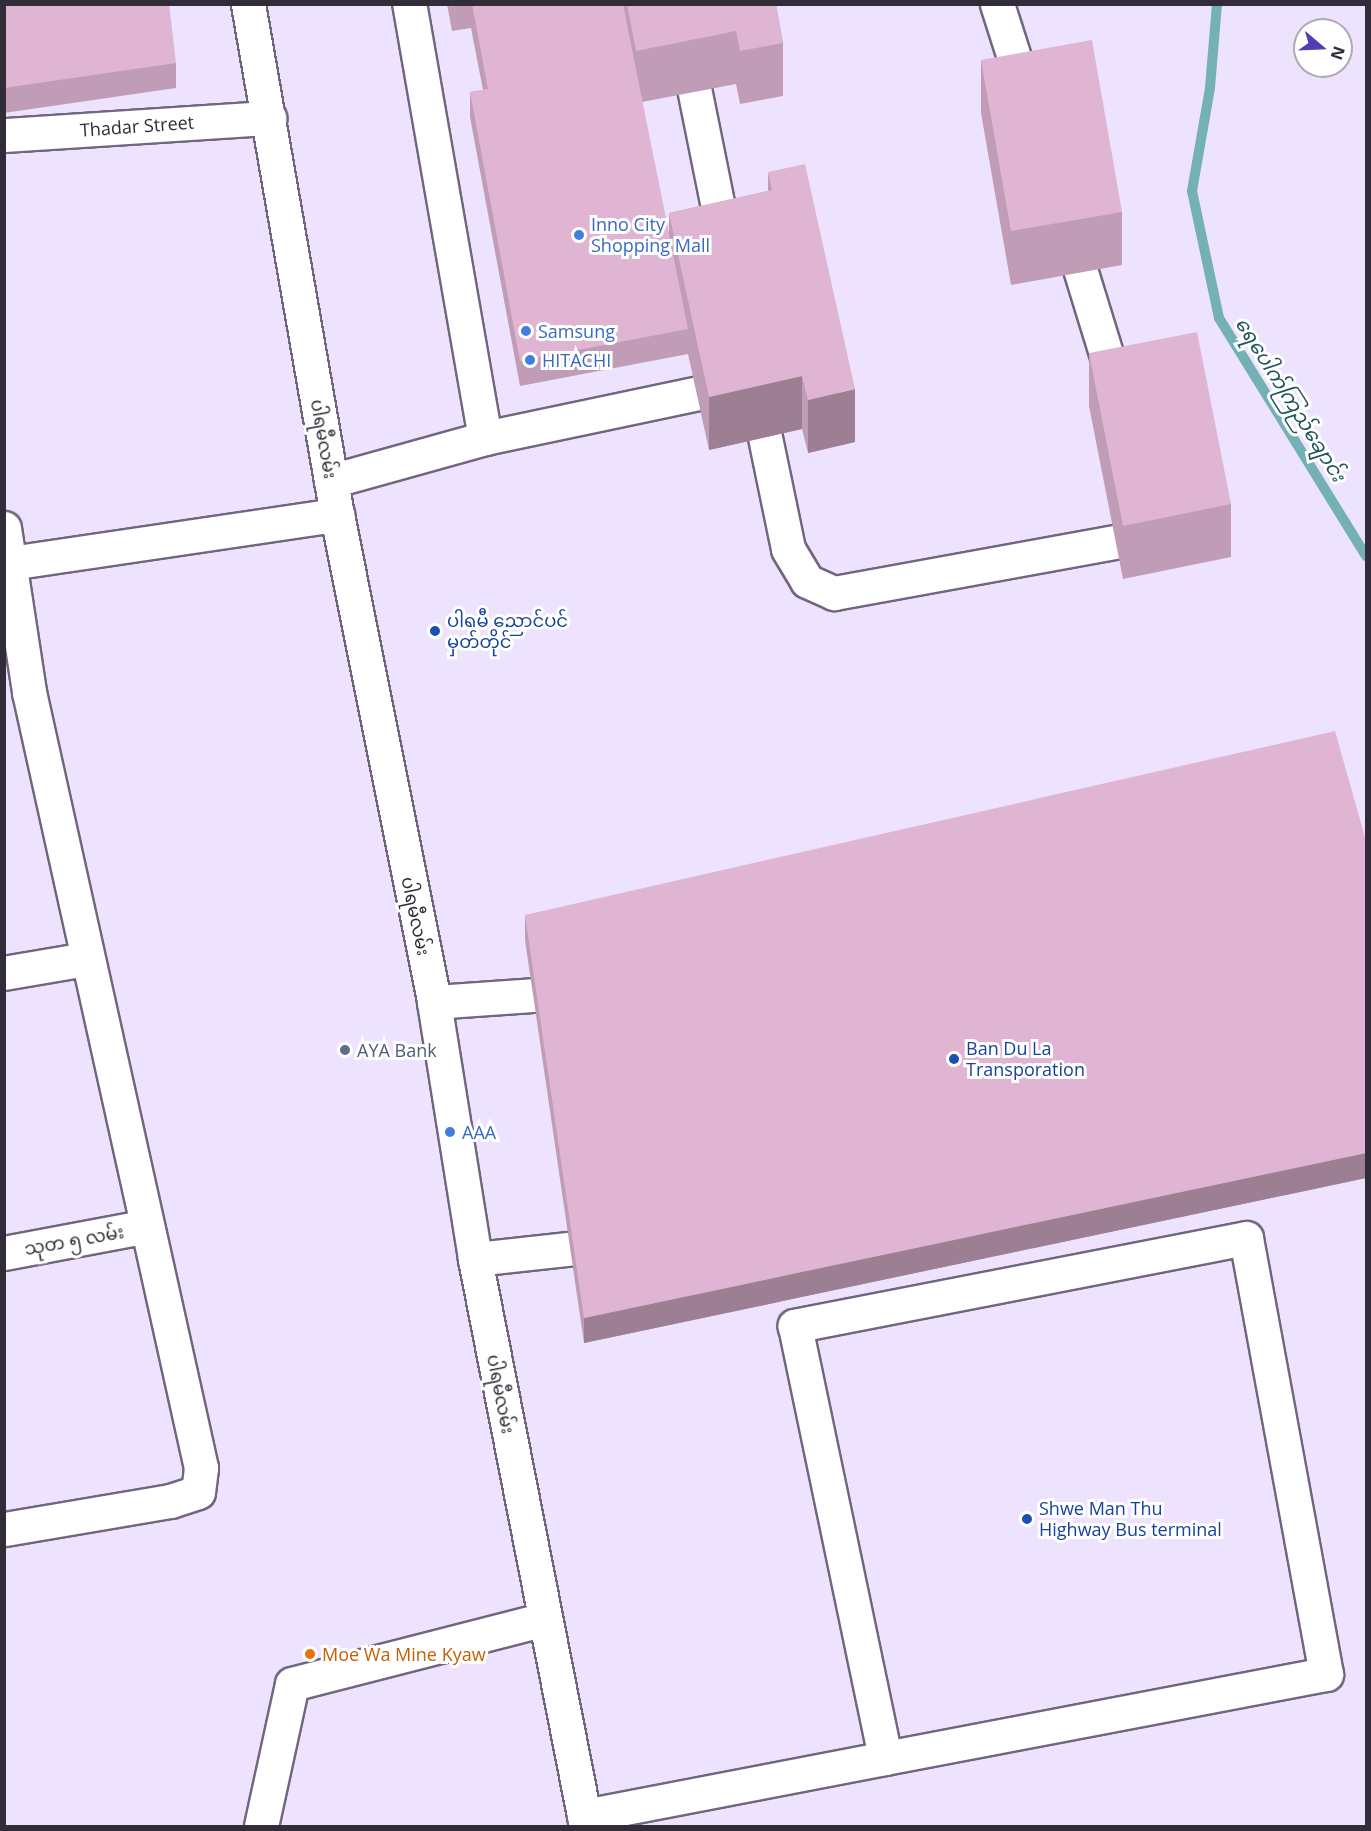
<!DOCTYPE html>
<html>
<head>
<meta charset="utf-8">
<style>
  body { margin:0 }
  #map { position:relative; width:1371px; height:1831px; overflow:hidden; background:#eee3fe; font-family:"Open Sans","Noto Sans Myanmar",sans-serif }
  div>[style] { position:absolute }
  [style*='--x'] { left:calc(var(--x)*1px); top:calc(var(--y)*1px); width:calc(var(--w)*1px); rotate:calc(var(--a)*1deg) }
  .stream>* { height:10px; margin:-5px; padding:0 5px; transform-origin:5px; border-radius:5px; background:#73b1b4 }
  .roads { filter:drop-shadow(2px 0 #71667e) drop-shadow(-2px 0 #71667e) drop-shadow(0 2px #71667e) drop-shadow(0 -2px #71667e) }
  .minor>* { height:33px; margin:-16.5px; padding:0 16.5px; transform-origin:16.5px; border-radius:16.5px; background:#fff }
  .major>* { height:33px; margin:-16.5px; padding:0 16.5px; transform-origin:16.5px; border-radius:16.5px; background:#fff }
  .wall>* { inset:0; background:#c19cb6 }
  .shaded-wall>* { inset:0; background:#9d7f94 }
  .building>* { inset:0; background:#e0b5d4 }
  .dots>* { width:16px; height:16px; translate:-50% -50%; box-sizing:border-box; border:3px solid #fff; border-radius:50% }
  span { translate:-50% -50%; white-space:nowrap; text-align:center; line-height:1.15; -webkit-text-stroke:6px #fff; paint-order:stroke }
  .street-label { font-size:18px; color:#312c37 }
  .shop-label { font-size:18px; color:#366cbe }
  .left { translate:0 -50%; text-align:left }
  .transit-label { font-size:18px; color:#164399 }
  .service-label { font-size:18px; color:#4e5e75 }
  .food-label { font-size:18px; color:#c56008 }
  .water-label { font-size:20px; color:#1e5456; font-style:italic }
  .frame { position:absolute; inset:0; border:6px solid #312c37; pointer-events:none }
  .north { position:absolute; left:1293px; top:18px; width:60px; height:60px; box-sizing:border-box; background:#fff; border:2px solid #adabaf; border-radius:50%; rotate:109deg; font-size:16px; font-weight:700; line-height:24px; text-align:center; color:#312c37 }
  .north::after { content:''; display:block; margin:auto; width:21px; height:27px; background:#4d40b7; clip-path:polygon(50% 0,100% 100%,50% 72%,0 100%) }
</style>
</head>
<body>
<div id="map">
  <div class="stream">
    <div style="--x:1217;--y:4;--w:84;--a:94.8"></div>
    <div style="--x:1210;--y:88;--w:105;--a:99.9"></div>
    <div style="--x:1192;--y:191;--w:130;--a:78"></div>
    <div style="--x:1219;--y:318;--w:280;--a:58.3"></div>
  </div>
  <div class="roads">
    <div class="minor">
      <div style="--x:677;--y:4;--w:248;--a:78.6"></div>
      <div style="--x:997;--y:4;--w:96;--a:72.3"></div>
      <div style="--x:4;--y:135;--w:266;--a:-3.7"></div>
      <div style="--x:1068;--y:230;--w:170;--a:72.9"></div>
      <div style="--x:756;--y:394;--w:158;--a:78.3"></div>
      <div style="--x:788;--y:549;--w:37;--a:59"></div>
      <div style="--x:807;--y:581;--w:30;--a:24"></div>
      <div style="--x:834;--y:593;--w:330;--a:-10.3"></div>
      <div style="--x:485;--y:438;--w:262;--a:-11.9"></div>
      <div style="--x:331;--y:481;--w:160;--a:-15.6"></div>
      <div style="--x:485;--y:438;--w:441;--a:-99.9"></div>
      <div style="--x:4;--y:528;--w:166;--a:81.3"></div>
      <div style="--x:29;--y:692;--w:795;--a:77.5"></div>
      <div style="--x:201;--y:1468;--w:24;--a:97"></div>
      <div style="--x:198;--y:1492;--w:29;--a:162"></div>
      <div style="--x:170;--y:1501;--w:168;--a:170.4"></div>
      <div style="--x:10;--y:563;--w:331;--a:-8.4"></div>
      <div style="--x:4;--y:973;--w:83;--a:-9.7"></div>
      <div style="--x:434;--y:1002;--w:143;--a:-4"></div>
      <div style="--x:4;--y:1253;--w:141;--a:-10.6"></div>
      <div style="--x:475;--y:1259;--w:139;--a:-6.2"></div>
      <div style="--x:584;--y:1816;--w:307;--a:-10.9"></div>
      <div style="--x:885;--y:1758;--w:449;--a:-10.8"></div>
      <div style="--x:1326;--y:1674;--w:443;--a:-100.4"></div>
      <div style="--x:1246;--y:1238;--w:460;--a:169"></div>
      <div style="--x:795;--y:1326;--w:441;--a:78.2"></div>
      <div style="--x:261;--y:1826;--w:145;--a:-77.7"></div>
      <div style="--x:292;--y:1684;--w:261;--a:-14.4"></div>
    </div>
    <div class="major">
      <div style="--x:248;--y:4;--w:519;--a:80.12"></div>
      <div style="--x:337;--y:515;--w:497;--a:78.7"></div>
      <div style="--x:434;--y:1002;--w:260;--a:80.9"></div>
      <div style="--x:475;--y:1259;--w:578;--a:78.92"></div>
    </div>
  </div>
  <div class="wall">
    <div style="clip-path:polygon(4px 4px,176px 63px,176px 88px,4px 113px)"></div>
    <div style="clip-path:polygon(447px 4px,776px 4px,783px 43px,783px 96px,740px 104px,736px 84px,642px 102px,669px 234px,669px 213px,768px 191px,768px 172px,855px 442px,808px 453px,802px 429px,709px 450px,688px 354px,520px 386px,470px 117px,470px 92px,483px 90px,471px 28px,452px 31px)"></div>
    <div style="clip-path:polygon(981px 60px,1122px 212px,1122px 265px,1011px 285px,981px 113px)"></div>
    <div style="clip-path:polygon(1089px 353px,1231px 504px,1231px 557px,1123px 579px,1089px 406px)"></div>
    <div style="clip-path:polygon(1366px 841px,1366px 1178px,584px 1343px,525px 940px,525px 915px)"></div>
  </div>
  <div class="shaded-wall">
    <div style="clip-path:polygon(802px 376px,802px 429px,709px 450px,709px 397px)"></div>
    <div style="clip-path:polygon(855px 389px,855px 442px,808px 453px,808px 400px)"></div>
    <div style="clip-path:polygon(1366px 1153px,1366px 1178px,584px 1343px,584px 1318px)"></div>
  </div>
  <div class="building">
    <div style="clip-path:polygon(4px 4px,169px 4px,176px 63px,4px 88px)"></div>
    <div style="clip-path:polygon(451px 4px,463px 4px,452px 7px)"></div>
    <div style="clip-path:polygon(472px 4px,623px 4px,688px 329px,520px 361px,470px 92px,488px 89px)"></div>
    <div style="clip-path:polygon(627px 4px,776px 4px,783px 43px,740px 51px,736px 31px,636px 51px)"></div>
    <div style="clip-path:polygon(1092px 40px,1122px 212px,1011px 231px,981px 60px)"></div>
    <div style="clip-path:polygon(805px 164px,855px 389px,808px 400px,802px 376px,709px 397px,669px 213px,772px 190px,768px 172px)"></div>
    <div style="clip-path:polygon(1197px 332px,1231px 504px,1123px 526px,1089px 353px)"></div>
    <div style="clip-path:polygon(1335px 731px,1366px 841px,1366px 1153px,584px 1318px,525px 915px)"></div>
  </div>
  <div class="dots">
    <div style="left:579px;top:235px;background:#3f7fe0"></div>
    <div style="left:526px;top:331px;background:#3f7fe0"></div>
    <div style="left:530px;top:360px;background:#3f7fe0"></div>
    <div style="left:435px;top:631px;background:#1a4fb4"></div>
    <div style="left:345px;top:1050px;background:#5c6f8a"></div>
    <div style="left:954px;top:1059px;background:#1a4fb4"></div>
    <div style="left:450px;top:1132px;background:#3f7fe0"></div>
    <div style="left:1027px;top:1519px;background:#1a4fb4"></div>
    <div style="left:310px;top:1654px;background:#e8710a"></div>
  </div>
  <div class="street-label">
    <span style="left:137px;top:126px;rotate:-4deg">Thadar Street</span>
    <span style="left:324px;top:439px;rotate:80deg">ပါရမီလမ်း</span>
    <span style="left:416px;top:916px;rotate:78deg">ပါရမီလမ်း</span>
    <span style="left:74px;top:1240px;rotate:-10deg">သုတ ၅ လမ်း</span>
    <span style="left:501px;top:1394px;rotate:79deg">ပါရမီလမ်း</span>
  </div>
  <div class="shop-label">
    <span class="left" style="left:591px;top:235px">Inno City<br>Shopping Mall</span>
    <span class="left" style="left:538px;top:331px">Samsung</span>
    <span class="left" style="left:542px;top:360px">HITACHI</span>
    <span class="left" style="left:462px;top:1132px">AAA</span>
  </div>
  <div class="transit-label">
    <span class="left" style="left:447px;top:631px">ပါရမီ ညောင်ပင်<br>မှတ်တိုင်</span>
    <span class="left" style="left:966px;top:1059px">Ban Du La<br>Transporation</span>
    <span class="left" style="left:1039px;top:1519px">Shwe Man Thu<br>Highway Bus terminal</span>
  </div>
  <div class="service-label">
    <span class="left" style="left:357px;top:1050px">AYA Bank</span>
  </div>
  <div class="food-label">
    <span class="left" style="left:322px;top:1654px">Moe Wa Mine Kyaw</span>
  </div>
  <div class="water-label">
    <span style="left:1291px;top:399px;rotate:58deg">ရေပေါက်ကြည်ချောင်း</span>
  </div>
  <div class="frame"></div>
  <div class="north">N</div>
</div>
</body>
</html>
